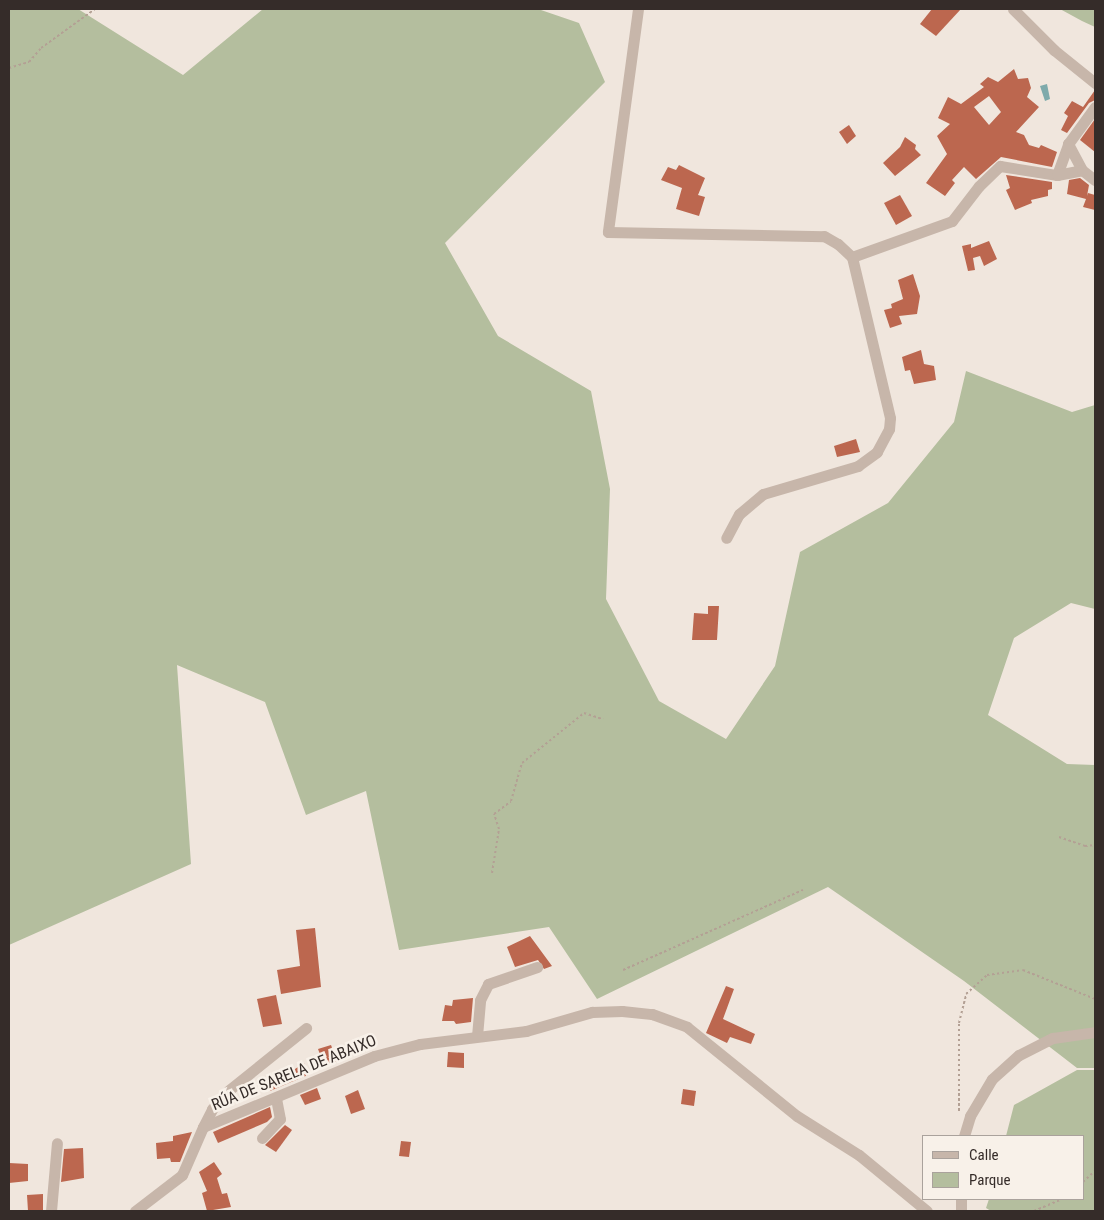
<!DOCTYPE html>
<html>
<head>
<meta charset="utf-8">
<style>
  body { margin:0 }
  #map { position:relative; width:1104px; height:1220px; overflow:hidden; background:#f0e6dd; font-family:"Roboto Condensed",sans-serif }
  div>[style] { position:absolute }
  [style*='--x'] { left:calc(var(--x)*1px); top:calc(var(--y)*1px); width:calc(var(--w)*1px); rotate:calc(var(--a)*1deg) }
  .green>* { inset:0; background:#b4be9e }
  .water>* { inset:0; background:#7eaaab }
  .building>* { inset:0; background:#bc674f }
  .path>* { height:2px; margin-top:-1px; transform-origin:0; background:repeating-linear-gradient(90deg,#b3a094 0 2.5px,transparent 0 5px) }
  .minor>* { height:11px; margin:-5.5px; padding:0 5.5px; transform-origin:5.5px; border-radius:5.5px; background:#c7b6aa }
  span { translate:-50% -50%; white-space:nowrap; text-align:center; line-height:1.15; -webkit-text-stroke:5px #f8f1e9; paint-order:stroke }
  .street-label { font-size:16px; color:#352c29 }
  .frame { position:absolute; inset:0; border:10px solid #352c29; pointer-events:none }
  .legend { position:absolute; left:922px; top:1135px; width:162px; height:65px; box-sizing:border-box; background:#f8f1e9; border:1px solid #aaa29c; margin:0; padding:6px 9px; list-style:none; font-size:15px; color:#352c29 }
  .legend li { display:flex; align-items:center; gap:10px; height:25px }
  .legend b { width:25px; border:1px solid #aaa29c }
</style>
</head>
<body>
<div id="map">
  <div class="green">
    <div style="clip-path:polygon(9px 9px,78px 9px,183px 75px,263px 9px,538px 9px,579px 23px,605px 82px,445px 243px,498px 336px,591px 391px,610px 489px,606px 599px,659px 701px,726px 739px,775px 666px,800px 552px,888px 503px,954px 422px,966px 371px,1072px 412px,1095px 405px,1095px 609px,1071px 603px,1014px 638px,988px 715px,1067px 764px,1095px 765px,1095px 1068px,1077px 1068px,964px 981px,828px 887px,597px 999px,549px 927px,399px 950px,366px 791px,306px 815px,265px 702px,177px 665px,191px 864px,9px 945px)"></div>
    <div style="clip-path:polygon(1060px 9px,1095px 9px,1095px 27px,1082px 21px)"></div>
    <div style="clip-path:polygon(1077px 1070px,1095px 1070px,1095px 1211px,991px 1211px,986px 1208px,989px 1199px,1083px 1199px,1083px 1136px,1006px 1136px,1014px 1105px)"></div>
  </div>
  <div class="water">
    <div style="clip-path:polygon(1047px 84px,1050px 99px,1045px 101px,1040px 86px)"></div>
  </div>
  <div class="building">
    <div style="clip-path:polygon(932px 9px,961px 9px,936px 36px,920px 24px)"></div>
    <div style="clip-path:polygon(evenodd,1014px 69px,1018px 79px,1028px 78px,1031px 88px,1027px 97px,1039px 107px,1016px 132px,1024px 135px,1029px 145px,1039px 148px,1041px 145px,1057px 152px,1052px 167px,1001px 157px,976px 179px,964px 167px,952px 180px,955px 183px,945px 196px,926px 183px,947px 154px,937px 136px,950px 124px,938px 118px,948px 97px,961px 104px,984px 87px,980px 84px,988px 77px,998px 82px,1014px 69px,989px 96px,1001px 112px,989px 125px,974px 107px,989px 96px)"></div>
    <div style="clip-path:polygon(1095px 90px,1095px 100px,1089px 103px,1067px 133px,1061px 130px,1068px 116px,1064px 113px,1072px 101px,1083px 107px)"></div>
    <div style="clip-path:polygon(1095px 119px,1095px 152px,1080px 140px)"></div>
    <div style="clip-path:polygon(849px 125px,856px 136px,847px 144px,839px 132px)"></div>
    <div style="clip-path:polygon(905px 137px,916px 145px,915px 149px,921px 155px,895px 176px,883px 163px,900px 147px)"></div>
    <div style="clip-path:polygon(679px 165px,705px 178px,698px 195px,705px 197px,699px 216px,676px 209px,682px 188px,661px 180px,668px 167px,676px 170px)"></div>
    <div style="clip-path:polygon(1006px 175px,1052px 182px,1052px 189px,1048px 190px,1048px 196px,1031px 200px,1032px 203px,1015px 210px,1006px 190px,1010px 188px)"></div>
    <div style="clip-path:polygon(1080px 178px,1089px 185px,1087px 196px,1088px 193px,1095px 195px,1095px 210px,1083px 207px,1086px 199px,1067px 194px,1069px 180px)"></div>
    <div style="clip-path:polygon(900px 195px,912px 216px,896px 225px,884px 203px)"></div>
    <div style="clip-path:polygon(989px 241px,997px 259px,984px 266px,980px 256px,973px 258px,975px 270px,968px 271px,962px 246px,971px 244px,971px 248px)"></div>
    <div style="clip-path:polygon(913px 274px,920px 296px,917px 314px,899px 316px,902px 324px,890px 328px,884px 310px,892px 308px,891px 304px,903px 299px,898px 280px)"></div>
    <div style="clip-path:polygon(921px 350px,924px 364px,934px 366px,936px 380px,914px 384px,910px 370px,905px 371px,902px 357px)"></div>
    <div style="clip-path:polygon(856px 439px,860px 452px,837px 457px,834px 446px)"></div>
    <div style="clip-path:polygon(708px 606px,719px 606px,717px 640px,692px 640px,694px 613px,708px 614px)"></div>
    <div style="clip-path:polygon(315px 928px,321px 987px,281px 994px,277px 970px,300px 966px,296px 930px)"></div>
    <div style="clip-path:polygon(530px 936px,552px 966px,544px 969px,538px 960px,515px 967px,507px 947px)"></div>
    <div style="clip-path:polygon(726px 986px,734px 989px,723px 1019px,755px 1034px,751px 1044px,730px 1037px,727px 1043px,706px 1033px)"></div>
    <div style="clip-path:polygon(276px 995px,282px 1024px,263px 1027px,257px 999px)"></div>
    <div style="clip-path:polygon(473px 998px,471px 1022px,456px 1024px,454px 1021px,442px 1021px,445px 1005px,452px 1006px,453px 1000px)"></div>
    <div style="clip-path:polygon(331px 1045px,337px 1061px,324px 1065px,318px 1049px)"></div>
    <div style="clip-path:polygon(448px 1052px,464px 1053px,464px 1068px,447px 1067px)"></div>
    <div style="clip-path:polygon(304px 1063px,308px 1075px,270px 1091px,269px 1087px,277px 1082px,276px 1074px,286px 1067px,289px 1073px)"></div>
    <div style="clip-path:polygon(317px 1088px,321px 1099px,305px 1105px,300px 1095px)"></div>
    <div style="clip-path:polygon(683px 1089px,696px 1091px,694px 1106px,681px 1104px)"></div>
    <div style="clip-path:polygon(358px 1090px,365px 1109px,351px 1114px,345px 1096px)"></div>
    <div style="clip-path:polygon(270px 1107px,272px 1117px,267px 1122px,218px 1143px,213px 1132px)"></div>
    <div style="clip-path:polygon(285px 1125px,292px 1130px,276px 1152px,265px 1145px)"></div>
    <div style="clip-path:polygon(192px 1132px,180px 1162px,171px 1162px,170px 1158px,157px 1159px,156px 1143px,173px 1141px,173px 1136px)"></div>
    <div style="clip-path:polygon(401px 1141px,411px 1142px,409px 1157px,399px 1156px)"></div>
    <div style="clip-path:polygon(83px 1148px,84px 1178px,61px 1182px,64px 1149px)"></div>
    <div style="clip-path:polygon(214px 1162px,222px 1174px,217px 1178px,222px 1194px,227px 1193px,231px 1207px,207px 1211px,202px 1193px,207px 1191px,199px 1172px)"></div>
    <div style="clip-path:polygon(9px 1163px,28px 1164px,28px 1181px,9px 1183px)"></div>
    <div style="clip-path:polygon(43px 1194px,43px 1211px,28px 1211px,27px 1195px)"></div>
  </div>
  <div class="path">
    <div style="--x:9;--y:68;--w:21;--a:-17"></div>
    <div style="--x:29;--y:62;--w:18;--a:-49"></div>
    <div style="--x:41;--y:48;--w:67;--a:-35.8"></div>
    <div style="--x:1059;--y:837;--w:28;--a:19"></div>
    <div style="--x:1085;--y:846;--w:10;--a:-6"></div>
    <div style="--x:492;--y:873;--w:45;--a:-81"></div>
    <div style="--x:499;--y:829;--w:16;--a:-108"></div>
    <div style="--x:494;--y:814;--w:21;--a:-37"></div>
    <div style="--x:511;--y:801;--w:40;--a:-74"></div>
    <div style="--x:522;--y:763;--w:80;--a:-38.9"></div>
    <div style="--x:584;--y:713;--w:20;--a:18"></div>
    <div style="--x:623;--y:970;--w:197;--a:-24"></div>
    <div style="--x:959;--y:1111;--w:88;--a:-90"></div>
    <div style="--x:959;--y:1023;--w:30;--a:-76"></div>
    <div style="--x:966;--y:994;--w:28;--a:-42"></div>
    <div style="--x:987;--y:975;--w:36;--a:-8"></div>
    <div style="--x:1023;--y:970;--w:78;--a:21.9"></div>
    <div style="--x:1083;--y:1182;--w:16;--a:-43"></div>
    <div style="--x:1034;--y:1211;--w:30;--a:-23"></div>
  </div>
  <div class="minor">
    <div style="--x:638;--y:9;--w:225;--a:97.7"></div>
    <div style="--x:608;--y:232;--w:216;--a:1.1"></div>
    <div style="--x:824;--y:236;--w:16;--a:30"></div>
    <div style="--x:838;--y:244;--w:19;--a:43"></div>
    <div style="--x:852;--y:257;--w:165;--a:76.7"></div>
    <div style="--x:890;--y:418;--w:11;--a:95"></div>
    <div style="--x:889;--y:429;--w:26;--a:118"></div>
    <div style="--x:877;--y:452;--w:24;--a:144"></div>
    <div style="--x:858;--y:466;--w:99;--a:163.6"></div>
    <div style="--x:763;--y:494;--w:31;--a:140"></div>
    <div style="--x:739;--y:514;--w:27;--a:118"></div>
    <div style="--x:1013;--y:9;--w:58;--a:45"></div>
    <div style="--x:1054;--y:50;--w:53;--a:38.8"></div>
    <div style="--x:1082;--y:170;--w:30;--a:-118"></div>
    <div style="--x:1068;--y:144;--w:46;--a:-53.9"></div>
    <div style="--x:1057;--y:175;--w:33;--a:-70"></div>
    <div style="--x:852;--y:257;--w:106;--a:-19.8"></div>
    <div style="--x:952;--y:221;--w:44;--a:-52.4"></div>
    <div style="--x:979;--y:186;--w:29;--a:-44"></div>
    <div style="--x:1000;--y:166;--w:58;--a:9"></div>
    <div style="--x:1057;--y:175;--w:25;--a:-11"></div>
    <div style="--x:1082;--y:170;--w:16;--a:38"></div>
    <div style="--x:477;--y:1036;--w:36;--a:-85"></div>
    <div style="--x:480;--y:1000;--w:18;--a:-63"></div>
    <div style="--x:488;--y:984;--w:52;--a:-19.1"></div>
    <div style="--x:203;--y:1127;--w:20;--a:-63"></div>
    <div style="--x:212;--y:1109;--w:25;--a:-48"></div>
    <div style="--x:229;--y:1090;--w:99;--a:-38.8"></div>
    <div style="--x:964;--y:1136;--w:21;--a:-73"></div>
    <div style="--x:970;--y:1116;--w:43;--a:-59.3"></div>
    <div style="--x:992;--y:1079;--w:36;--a:-42"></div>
    <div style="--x:1019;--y:1055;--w:38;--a:-27"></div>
    <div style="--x:1053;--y:1038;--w:42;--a:-8.1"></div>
    <div style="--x:262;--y:1138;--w:26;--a:-47"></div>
    <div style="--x:280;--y:1119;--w:21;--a:-101"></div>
    <div style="--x:51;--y:1211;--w:68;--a:-85"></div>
    <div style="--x:135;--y:1211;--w:59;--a:-37.5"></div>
    <div style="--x:182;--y:1175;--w:52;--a:-66.4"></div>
    <div style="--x:203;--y:1127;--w:185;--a:-22.5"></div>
    <div style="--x:374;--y:1056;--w:48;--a:-14.6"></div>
    <div style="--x:420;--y:1044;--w:107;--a:-7"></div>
    <div style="--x:526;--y:1031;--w:69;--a:-16.1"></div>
    <div style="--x:592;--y:1012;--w:30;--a:-2"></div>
    <div style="--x:622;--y:1011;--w:30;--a:6"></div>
    <div style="--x:652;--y:1014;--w:37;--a:20"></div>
    <div style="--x:687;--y:1027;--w:141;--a:39"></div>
    <div style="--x:797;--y:1116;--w:73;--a:32.2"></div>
    <div style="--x:859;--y:1155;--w:88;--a:39.5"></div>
    <div style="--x:961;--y:1211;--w:12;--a:-90"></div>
  </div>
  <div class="street-label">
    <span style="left:294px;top:1073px;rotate:-22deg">RÚA DE SARELA DE ABAIXO</span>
  </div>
  <div class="frame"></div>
  <ul class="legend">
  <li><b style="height:6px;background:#c7b6aa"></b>Calle</li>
  <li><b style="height:14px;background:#b4be9e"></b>Parque</li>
  </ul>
</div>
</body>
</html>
